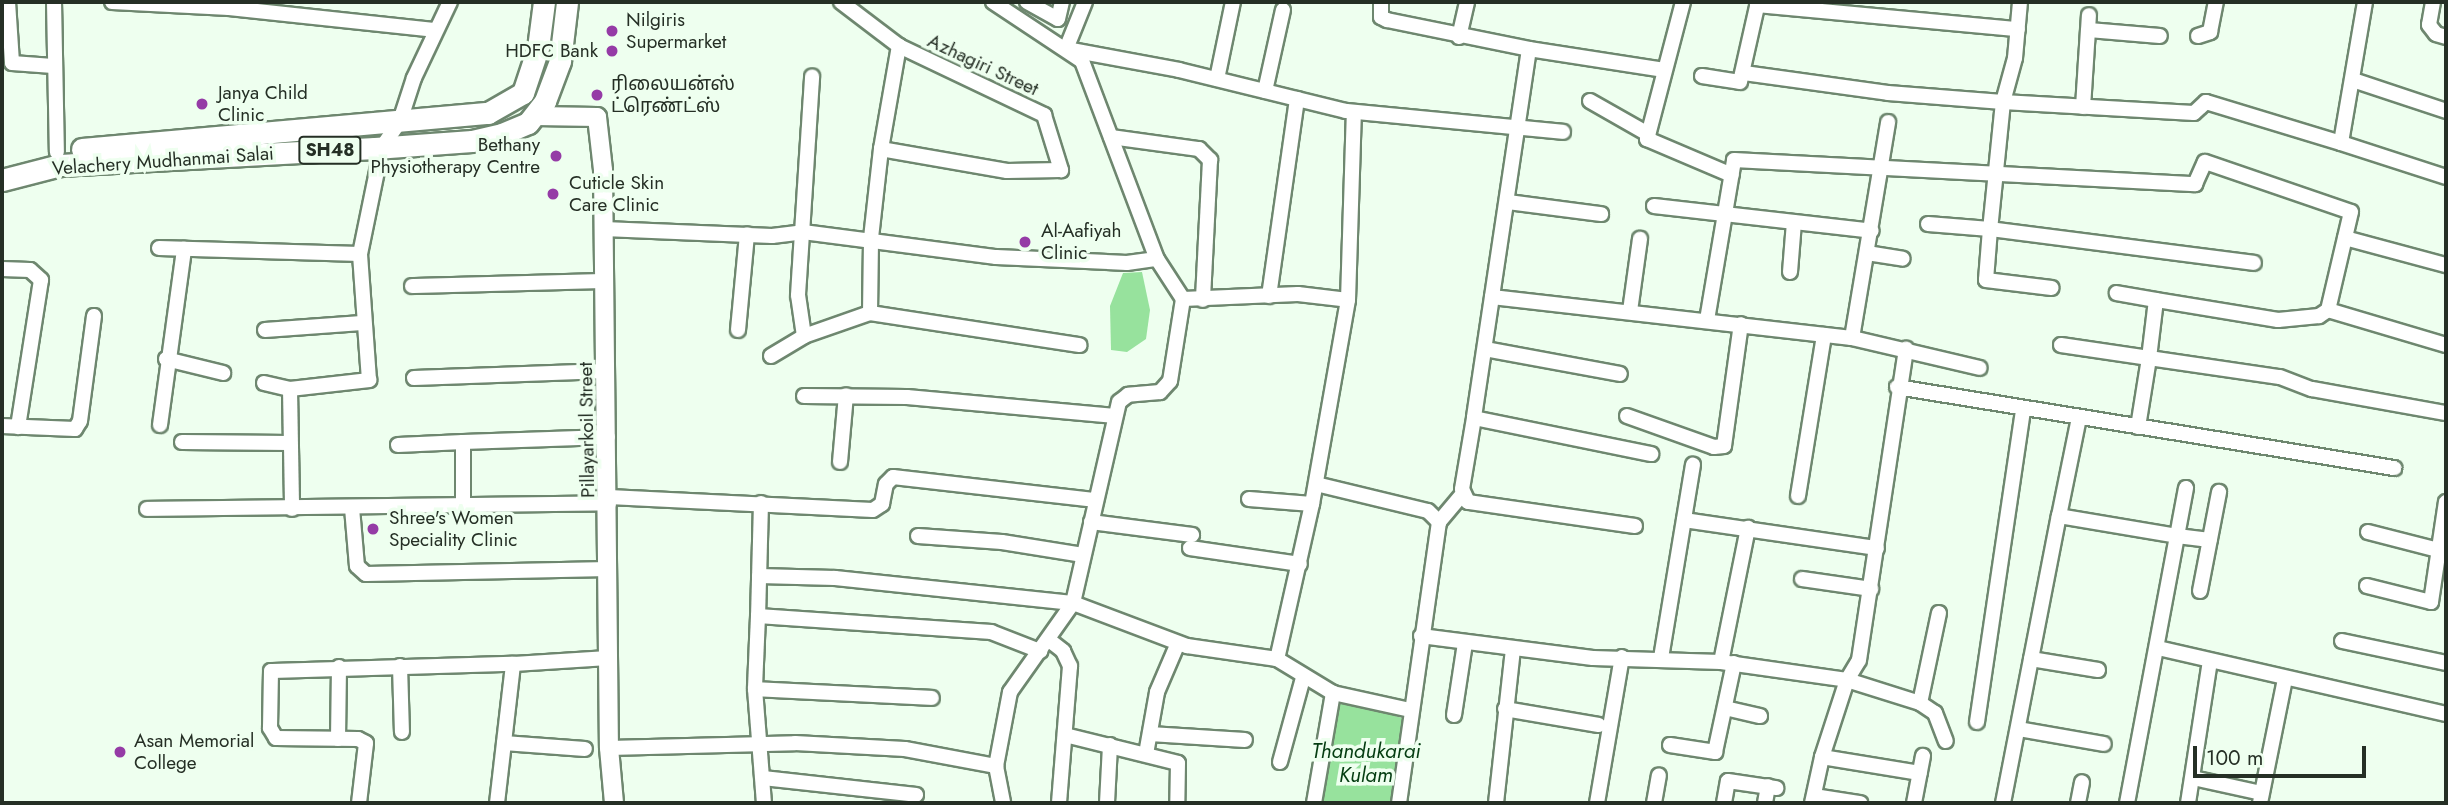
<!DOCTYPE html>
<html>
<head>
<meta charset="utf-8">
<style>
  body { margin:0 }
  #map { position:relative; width:2448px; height:805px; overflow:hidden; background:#eeffef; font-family:Jost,"Noto Sans Tamil",sans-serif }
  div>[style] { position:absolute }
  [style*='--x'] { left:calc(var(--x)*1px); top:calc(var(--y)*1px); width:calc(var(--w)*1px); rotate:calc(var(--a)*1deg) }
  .water>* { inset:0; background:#97e29d }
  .roads { filter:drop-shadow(2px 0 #6e876f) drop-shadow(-2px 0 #6e876f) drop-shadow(0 2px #6e876f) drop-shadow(0 -2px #6e876f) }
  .minor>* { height:14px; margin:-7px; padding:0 7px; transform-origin:7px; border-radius:7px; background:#fff }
  .tertiary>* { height:18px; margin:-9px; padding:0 9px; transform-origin:9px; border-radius:9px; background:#fff }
  .primary>* { height:21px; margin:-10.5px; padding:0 10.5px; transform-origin:10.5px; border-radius:10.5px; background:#fff }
  .dots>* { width:19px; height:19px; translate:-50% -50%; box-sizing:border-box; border:4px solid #eeffef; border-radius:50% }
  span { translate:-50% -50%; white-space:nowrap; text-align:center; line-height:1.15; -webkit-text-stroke:7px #eeffef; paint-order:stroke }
  .shield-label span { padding:2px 5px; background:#eeffef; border:2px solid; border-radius:5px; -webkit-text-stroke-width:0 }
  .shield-label { font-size:18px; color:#252f25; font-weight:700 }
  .poi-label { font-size:19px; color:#252f25 }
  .left { translate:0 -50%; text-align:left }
  .right { translate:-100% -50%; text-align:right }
  .street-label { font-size:19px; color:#252f25 }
  .water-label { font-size:21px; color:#043d11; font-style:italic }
  .frame { position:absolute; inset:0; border:4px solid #252f25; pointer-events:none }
  .scale { position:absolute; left:2193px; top:746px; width:173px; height:32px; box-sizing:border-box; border:4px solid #252f25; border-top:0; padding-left:9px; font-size:21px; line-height:24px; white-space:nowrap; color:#252f25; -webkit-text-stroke:5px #eeffef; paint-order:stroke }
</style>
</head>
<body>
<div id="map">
  <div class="water">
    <div style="clip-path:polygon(1142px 272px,1150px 310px,1146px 339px,1127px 352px,1111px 350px,1110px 306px,1123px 273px)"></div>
    <div style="clip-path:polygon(1339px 698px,1405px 719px,1406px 803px,1317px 803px)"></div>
  </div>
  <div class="roads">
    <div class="minor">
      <div style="--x:8;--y:2;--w:61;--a:86.2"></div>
      <div style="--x:12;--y:63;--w:41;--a:4.2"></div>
      <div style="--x:54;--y:2;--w:150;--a:88.9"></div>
      <div style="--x:112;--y:2;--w:117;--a:2.9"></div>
      <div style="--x:229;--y:8;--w:206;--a:6.1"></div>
      <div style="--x:841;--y:2;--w:73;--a:37.2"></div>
      <div style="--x:899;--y:46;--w:161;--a:25.4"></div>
      <div style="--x:1044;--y:115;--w:58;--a:72.8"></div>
      <div style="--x:1061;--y:170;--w:54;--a:178.9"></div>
      <div style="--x:1007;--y:171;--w:128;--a:-170.1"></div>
      <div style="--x:881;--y:149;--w:105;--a:-80.1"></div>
      <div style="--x:993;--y:2;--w:107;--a:33.5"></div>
      <div style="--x:1082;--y:61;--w:212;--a:69.3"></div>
      <div style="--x:1157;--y:259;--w:48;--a:57"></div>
      <div style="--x:1183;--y:299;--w:83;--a:99"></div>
      <div style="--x:1170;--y:381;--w:15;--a:132"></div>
      <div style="--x:1160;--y:392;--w:32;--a:175"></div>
      <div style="--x:1128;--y:395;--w:11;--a:142"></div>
      <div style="--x:1119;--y:402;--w:206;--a:102.9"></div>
      <div style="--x:1073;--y:603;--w:109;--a:125.3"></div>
      <div style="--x:1010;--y:692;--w:75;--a:100.7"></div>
      <div style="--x:996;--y:766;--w:38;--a:79"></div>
      <div style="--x:1027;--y:2;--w:35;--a:29"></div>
      <div style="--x:1058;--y:19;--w:17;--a:-77"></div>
      <div style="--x:1085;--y:2;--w:51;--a:112"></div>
      <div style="--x:1066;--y:49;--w:115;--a:10.5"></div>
      <div style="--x:1179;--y:70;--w:172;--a:13.8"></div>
      <div style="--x:1346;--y:111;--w:218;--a:5.5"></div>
      <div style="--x:1381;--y:2;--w:15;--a:90"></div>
      <div style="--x:1381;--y:17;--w:7;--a:27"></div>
      <div style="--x:1387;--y:20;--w:145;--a:11.5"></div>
      <div style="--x:1529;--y:49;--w:373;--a:98.5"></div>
      <div style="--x:1683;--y:2;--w:142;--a:104.7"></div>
      <div style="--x:1647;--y:139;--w:92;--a:23"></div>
      <div style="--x:2020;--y:2;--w:56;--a:95.1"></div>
      <div style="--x:2015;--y:58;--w:46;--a:105.3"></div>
      <div style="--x:2003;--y:102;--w:128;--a:95.8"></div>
      <div style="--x:1990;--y:229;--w:266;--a:7.3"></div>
      <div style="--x:2365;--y:2;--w:143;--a:99.7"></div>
      <div style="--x:2341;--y:143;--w:110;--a:17.9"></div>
      <div style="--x:2433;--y:2;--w:23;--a:100"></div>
      <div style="--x:2429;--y:25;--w:11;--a:52"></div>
      <div style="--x:2436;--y:34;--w:10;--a:17"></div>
      <div style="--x:1757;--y:5;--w:262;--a:5.3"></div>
      <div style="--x:2089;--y:30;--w:71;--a:4.8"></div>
      <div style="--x:2198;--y:36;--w:13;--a:-18"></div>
      <div style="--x:2210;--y:32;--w:31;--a:-79"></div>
      <div style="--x:1459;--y:37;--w:36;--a:-77"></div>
      <div style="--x:1529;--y:49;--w:137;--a:8.8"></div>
      <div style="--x:1744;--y:73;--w:145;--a:7.9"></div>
      <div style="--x:1888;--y:93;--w:115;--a:4.5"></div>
      <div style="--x:2003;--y:102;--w:191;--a:3.3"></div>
      <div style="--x:2194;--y:113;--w:16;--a:-43"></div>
      <div style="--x:2206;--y:102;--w:141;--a:16.9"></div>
      <div style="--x:1702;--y:76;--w:38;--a:9"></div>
      <div style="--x:1740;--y:82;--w:82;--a:-77.3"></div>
      <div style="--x:1217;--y:79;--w:79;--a:-78.3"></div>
      <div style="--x:2353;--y:80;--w:98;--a:18.4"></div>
      <div style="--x:1265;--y:91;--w:83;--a:-77.5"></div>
      <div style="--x:1590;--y:101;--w:67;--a:29.6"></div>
      <div style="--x:2083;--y:107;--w:92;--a:-86.3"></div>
      <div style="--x:1111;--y:137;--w:89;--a:7.8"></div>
      <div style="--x:1199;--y:149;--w:16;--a:45"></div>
      <div style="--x:1210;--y:160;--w:140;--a:92.9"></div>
      <div style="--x:1508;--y:202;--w:94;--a:7.4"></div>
      <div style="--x:1654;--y:206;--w:219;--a:6.5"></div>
      <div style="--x:1928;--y:224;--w:62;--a:4.6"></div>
      <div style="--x:1990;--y:229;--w:51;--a:94.5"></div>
      <div style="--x:1986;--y:280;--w:66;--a:6.9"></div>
      <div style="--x:604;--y:229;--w:168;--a:2.4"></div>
      <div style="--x:772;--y:236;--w:31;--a:-7"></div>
      <div style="--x:803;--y:232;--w:195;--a:7.4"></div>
      <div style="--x:996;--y:257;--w:131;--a:2.6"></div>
      <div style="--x:1127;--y:263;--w:30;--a:-8"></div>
      <div style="--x:2345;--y:238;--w:105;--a:15"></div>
      <div style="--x:159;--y:248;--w:201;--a:1.7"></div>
      <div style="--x:360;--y:254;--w:109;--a:-78.4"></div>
      <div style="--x:382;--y:147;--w:32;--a:-55"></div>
      <div style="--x:400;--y:121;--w:45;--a:-72"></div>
      <div style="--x:414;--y:78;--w:84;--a:-64.7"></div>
      <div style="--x:1867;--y:253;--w:36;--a:9"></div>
      <div style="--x:2;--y:269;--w:28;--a:2"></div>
      <div style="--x:30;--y:270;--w:15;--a:42"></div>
      <div style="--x:41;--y:280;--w:149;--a:98.9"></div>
      <div style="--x:1790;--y:272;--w:50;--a:-85.4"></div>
      <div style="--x:412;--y:286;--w:193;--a:-1.5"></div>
      <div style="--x:1269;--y:296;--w:199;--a:-81.9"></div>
      <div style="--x:1492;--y:297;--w:362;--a:6.5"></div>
      <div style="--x:1852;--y:338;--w:131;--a:13.2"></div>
      <div style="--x:1183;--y:299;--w:115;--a:-2.5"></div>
      <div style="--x:1298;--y:294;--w:50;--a:6.8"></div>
      <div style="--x:1348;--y:300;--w:207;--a:100"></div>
      <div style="--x:1312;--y:504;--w:159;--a:102.7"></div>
      <div style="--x:1348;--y:300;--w:188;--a:-88.2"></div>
      <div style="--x:2328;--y:310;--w:123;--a:16.5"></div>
      <div style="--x:1630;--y:311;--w:73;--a:-82.1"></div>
      <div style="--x:870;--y:313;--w:75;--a:-89.2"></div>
      <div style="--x:871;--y:238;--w:90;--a:-83.6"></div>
      <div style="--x:1707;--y:320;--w:162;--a:-80.4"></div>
      <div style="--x:1734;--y:160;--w:462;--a:3"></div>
      <div style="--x:2195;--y:184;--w:24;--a:-66"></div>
      <div style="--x:2205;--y:162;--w:154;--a:18.9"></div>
      <div style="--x:2351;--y:212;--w:101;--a:103.2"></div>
      <div style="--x:2328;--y:310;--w:11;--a:146"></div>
      <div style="--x:2319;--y:316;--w:41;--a:174.4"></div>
      <div style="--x:2278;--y:320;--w:124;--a:-170.7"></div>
      <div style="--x:265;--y:330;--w:97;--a:-4.1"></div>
      <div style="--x:738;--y:330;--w:96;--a:-84.6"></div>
      <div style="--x:804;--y:336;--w:70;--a:-19.2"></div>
      <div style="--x:870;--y:313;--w:212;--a:8.7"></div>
      <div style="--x:1852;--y:338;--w:219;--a:-80.5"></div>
      <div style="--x:2061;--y:345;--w:89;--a:8.4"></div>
      <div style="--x:2149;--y:358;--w:58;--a:-83.1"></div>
      <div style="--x:2156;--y:300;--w:40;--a:-170"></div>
      <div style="--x:1485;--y:349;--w:137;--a:10.5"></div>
      <div style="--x:771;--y:356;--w:39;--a:-31"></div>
      <div style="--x:804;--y:336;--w:41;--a:-98.3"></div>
      <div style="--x:798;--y:295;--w:219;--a:-86.3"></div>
      <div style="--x:166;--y:359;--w:59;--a:13.8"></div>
      <div style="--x:414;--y:378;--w:193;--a:-2.1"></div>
      <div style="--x:264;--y:383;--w:27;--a:13"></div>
      <div style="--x:290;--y:389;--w:80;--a:-6.5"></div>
      <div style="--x:369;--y:380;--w:126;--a:-94.1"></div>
      <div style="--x:1897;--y:387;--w:504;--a:9.26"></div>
      <div style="--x:290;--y:389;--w:120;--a:89"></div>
      <div style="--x:804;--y:396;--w:103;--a:0.6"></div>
      <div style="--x:907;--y:397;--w:209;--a:5.2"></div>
      <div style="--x:1627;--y:416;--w:92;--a:19.6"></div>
      <div style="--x:1714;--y:447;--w:10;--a:-6"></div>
      <div style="--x:1724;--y:446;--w:123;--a:-82.1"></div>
      <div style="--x:160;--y:425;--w:178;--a:-82.2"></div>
      <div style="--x:2;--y:426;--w:73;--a:2.4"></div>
      <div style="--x:75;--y:429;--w:9;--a:-58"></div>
      <div style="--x:80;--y:421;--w:106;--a:-82.4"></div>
      <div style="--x:2138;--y:427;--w:70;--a:-80.9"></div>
      <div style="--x:2149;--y:358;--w:132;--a:8.3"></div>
      <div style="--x:2280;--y:377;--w:34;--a:21"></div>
      <div style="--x:2312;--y:389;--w:136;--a:10.2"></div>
      <div style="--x:182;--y:442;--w:107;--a:0.5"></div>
      <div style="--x:398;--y:445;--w:65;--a:-2.6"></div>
      <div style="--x:840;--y:462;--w:67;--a:-84.9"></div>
      <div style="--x:1316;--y:484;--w:115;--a:13.6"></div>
      <div style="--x:1428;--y:511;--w:16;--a:45"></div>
      <div style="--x:1439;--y:522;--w:284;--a:98.1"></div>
      <div style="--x:2186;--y:488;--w:49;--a:100.6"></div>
      <div style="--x:2177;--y:536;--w:33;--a:7"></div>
      <div style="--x:1798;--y:496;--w:163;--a:-80.8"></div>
      <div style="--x:609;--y:497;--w:264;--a:2.8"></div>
      <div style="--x:873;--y:510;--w:11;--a:-34"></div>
      <div style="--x:882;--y:504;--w:20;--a:-79"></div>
      <div style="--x:886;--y:484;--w:10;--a:-45"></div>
      <div style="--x:893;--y:477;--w:202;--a:6.5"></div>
      <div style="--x:1249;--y:499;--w:63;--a:4.5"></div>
      <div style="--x:761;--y:503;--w:113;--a:91.5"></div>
      <div style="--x:758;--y:616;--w:234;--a:3.9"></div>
      <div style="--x:991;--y:632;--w:53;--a:21.2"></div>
      <div style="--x:463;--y:506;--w:64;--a:-90"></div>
      <div style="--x:463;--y:442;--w:145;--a:-2"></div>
      <div style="--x:352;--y:508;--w:58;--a:85.1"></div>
      <div style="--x:357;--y:566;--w:12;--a:42"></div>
      <div style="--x:366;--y:574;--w:243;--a:-1.2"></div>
      <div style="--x:147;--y:509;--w:462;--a:-0.7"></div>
      <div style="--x:2059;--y:516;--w:100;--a:-78.5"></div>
      <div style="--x:1684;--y:520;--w:195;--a:8.3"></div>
      <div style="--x:1091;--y:522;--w:102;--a:7.3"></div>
      <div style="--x:1439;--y:522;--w:35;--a:-50"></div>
      <div style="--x:1635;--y:526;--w:169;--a:-171.8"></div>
      <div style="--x:1468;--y:502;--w:14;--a:-115"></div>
      <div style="--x:1462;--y:489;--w:72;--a:-80.4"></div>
      <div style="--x:1474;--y:418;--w:181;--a:11.5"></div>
      <div style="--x:2368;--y:532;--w:81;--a:14.4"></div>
      <div style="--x:918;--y:536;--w:84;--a:4.1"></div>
      <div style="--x:1002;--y:542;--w:82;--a:9.1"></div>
      <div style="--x:1190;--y:548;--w:111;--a:8.3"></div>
      <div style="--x:759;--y:576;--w:76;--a:1.5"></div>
      <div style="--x:835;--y:578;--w:239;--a:6"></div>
      <div style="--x:1073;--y:603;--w:122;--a:20.7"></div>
      <div style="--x:1187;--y:646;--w:91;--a:8.2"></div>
      <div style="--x:1277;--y:659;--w:66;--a:31.3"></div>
      <div style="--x:1333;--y:693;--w:79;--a:12.4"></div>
      <div style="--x:1802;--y:579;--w:70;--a:8.2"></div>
      <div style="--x:2367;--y:586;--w:66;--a:14"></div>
      <div style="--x:2431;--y:602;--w:101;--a:-81.5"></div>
      <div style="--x:2200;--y:591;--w:101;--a:-79.1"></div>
      <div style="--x:758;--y:616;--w:73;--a:92.4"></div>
      <div style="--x:755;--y:689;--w:114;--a:85.5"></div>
      <div style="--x:1421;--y:636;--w:173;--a:7.3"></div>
      <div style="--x:1593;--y:658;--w:128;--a:1.8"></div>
      <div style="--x:1721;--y:662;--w:127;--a:8.1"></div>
      <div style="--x:1847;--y:680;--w:77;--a:17.5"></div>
      <div style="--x:1920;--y:703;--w:18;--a:34"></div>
      <div style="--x:1935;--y:713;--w:30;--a:69"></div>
      <div style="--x:1049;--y:640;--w:18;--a:38"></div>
      <div style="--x:1063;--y:651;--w:17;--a:65"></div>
      <div style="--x:1070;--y:666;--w:137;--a:94.6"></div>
      <div style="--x:2342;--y:641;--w:106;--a:11.9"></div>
      <div style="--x:2158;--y:648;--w:295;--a:12.9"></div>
      <div style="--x:1661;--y:658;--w:196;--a:-80.6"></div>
      <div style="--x:2031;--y:659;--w:68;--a:9.3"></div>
      <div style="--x:1721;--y:662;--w:137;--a:-78.6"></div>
      <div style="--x:400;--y:666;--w:66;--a:88.3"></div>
      <div style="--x:755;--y:689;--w:177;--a:2.9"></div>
      <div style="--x:1920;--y:703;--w:92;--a:-78.1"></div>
      <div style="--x:1725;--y:708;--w:36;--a:13"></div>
      <div style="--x:1505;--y:709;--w:95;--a:9.7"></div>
      <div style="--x:1454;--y:715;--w:73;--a:-81.3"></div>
      <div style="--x:1977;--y:722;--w:316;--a:-81.6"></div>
      <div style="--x:2019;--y:729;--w:86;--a:10"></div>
      <div style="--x:1150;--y:734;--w:95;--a:3.6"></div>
      <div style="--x:1065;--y:735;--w:116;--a:13.9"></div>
      <div style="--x:1178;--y:763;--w:39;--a:91"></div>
      <div style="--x:338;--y:739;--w:72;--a:-89.2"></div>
      <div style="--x:504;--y:743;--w:81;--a:4.2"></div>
      <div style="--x:1670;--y:745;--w:46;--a:8.8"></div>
      <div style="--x:1715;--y:752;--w:91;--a:-77.9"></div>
      <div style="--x:609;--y:748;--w:186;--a:-1.5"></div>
      <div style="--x:795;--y:743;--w:110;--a:3.1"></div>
      <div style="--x:905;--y:749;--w:93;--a:10.6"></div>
      <div style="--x:1146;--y:754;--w:63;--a:-79.9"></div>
      <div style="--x:1157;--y:692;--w:53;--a:-66.8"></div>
      <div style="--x:1822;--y:757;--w:99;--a:9.3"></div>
      <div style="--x:1280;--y:762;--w:87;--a:-74.7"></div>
      <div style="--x:763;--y:778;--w:154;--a:6.3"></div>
      <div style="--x:2193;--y:778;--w:70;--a:12.4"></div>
      <div style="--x:1814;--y:796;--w:47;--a:8.7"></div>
      <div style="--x:359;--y:803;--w:60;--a:-83.3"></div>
      <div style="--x:366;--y:743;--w:9;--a:-153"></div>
      <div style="--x:358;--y:739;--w:82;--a:-179.3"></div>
      <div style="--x:276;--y:738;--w:12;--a:-121"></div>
      <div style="--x:270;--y:728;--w:57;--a:-89"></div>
      <div style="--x:271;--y:671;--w:242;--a:-1.7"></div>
      <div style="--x:497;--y:803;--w:140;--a:-83.4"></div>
      <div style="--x:513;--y:664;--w:96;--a:-3.6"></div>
      <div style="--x:1107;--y:803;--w:58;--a:-87"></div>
      <div style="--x:1314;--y:803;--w:112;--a:-80.2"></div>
      <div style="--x:1496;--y:803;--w:154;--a:-83.7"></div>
      <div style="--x:1597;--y:803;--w:148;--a:-80.3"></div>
      <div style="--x:1654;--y:803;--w:28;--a:-80"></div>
      <div style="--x:1724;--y:803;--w:22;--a:-80"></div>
      <div style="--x:1728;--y:781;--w:49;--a:8.3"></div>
      <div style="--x:1765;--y:803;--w:17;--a:-80"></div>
      <div style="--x:1812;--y:803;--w:47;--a:-77.7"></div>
      <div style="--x:1822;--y:757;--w:81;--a:-72"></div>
      <div style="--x:1847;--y:680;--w:23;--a:-59"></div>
      <div style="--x:1859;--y:660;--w:315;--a:-81.4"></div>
      <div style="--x:1914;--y:803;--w:48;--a:-79.2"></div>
      <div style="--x:2003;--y:803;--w:292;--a:-79"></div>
      <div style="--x:2059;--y:516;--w:120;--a:9.6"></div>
      <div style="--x:2177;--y:536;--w:272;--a:100.6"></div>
      <div style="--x:2078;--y:803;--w:21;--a:-79"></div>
      <div style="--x:2188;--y:803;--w:144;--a:-81.2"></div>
      <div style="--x:2260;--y:803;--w:126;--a:-78.6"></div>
    </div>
    <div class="tertiary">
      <div style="--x:536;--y:116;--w:61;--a:0.9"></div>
      <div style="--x:597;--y:117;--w:53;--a:83.5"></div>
      <div style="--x:603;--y:170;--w:578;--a:89.41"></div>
      <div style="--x:609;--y:748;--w:55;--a:84.8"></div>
    </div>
    <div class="primary">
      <div style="--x:82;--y:149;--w:408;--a:-5.1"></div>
      <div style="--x:488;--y:113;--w:40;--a:-29.7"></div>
      <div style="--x:523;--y:93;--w:47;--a:-71.6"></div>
      <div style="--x:538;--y:48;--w:46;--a:-82.6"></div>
      <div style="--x:2;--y:180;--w:60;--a:-14.5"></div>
      <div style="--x:60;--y:165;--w:315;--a:-3.1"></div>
      <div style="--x:375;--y:148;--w:97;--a:-4.1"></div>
      <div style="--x:472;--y:141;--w:31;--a:-13"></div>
      <div style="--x:502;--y:134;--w:28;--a:-23"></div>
      <div style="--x:528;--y:123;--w:28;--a:-52"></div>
      <div style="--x:545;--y:101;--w:43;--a:-69.4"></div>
      <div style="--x:560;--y:61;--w:59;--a:-83.2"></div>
    </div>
  </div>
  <div class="dots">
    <div style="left:612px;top:31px;background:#953ba6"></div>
    <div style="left:612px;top:51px;background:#953ba6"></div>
    <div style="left:597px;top:95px;background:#953ba6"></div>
    <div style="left:202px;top:104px;background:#953ba6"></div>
    <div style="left:556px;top:156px;background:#953ba6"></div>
    <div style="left:553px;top:194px;background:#953ba6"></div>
    <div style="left:1025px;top:242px;background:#953ba6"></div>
    <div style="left:373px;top:529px;background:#953ba6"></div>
    <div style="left:120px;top:752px;background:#953ba6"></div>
  </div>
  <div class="shield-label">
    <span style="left:330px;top:150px">SH48</span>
  </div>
  <div class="poi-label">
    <span class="left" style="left:626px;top:31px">Nilgiris<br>Supermarket</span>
    <span class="right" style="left:598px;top:51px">HDFC Bank</span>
    <span class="left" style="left:611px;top:95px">ரிலையன்ஸ்<br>ட்ரெண்ட்ஸ்</span>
    <span class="left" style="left:218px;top:104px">Janya Child<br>Clinic</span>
    <span class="right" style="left:540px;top:156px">Bethany<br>Physiotherapy Centre</span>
    <span class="left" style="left:569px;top:194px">Cuticle Skin<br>Care Clinic</span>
    <span class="left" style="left:1041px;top:242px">Al-Aafiyah<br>Clinic</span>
    <span class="left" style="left:389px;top:529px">Shree's Women<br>Speciality Clinic</span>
    <span class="left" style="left:134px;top:752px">Asan Memorial<br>College</span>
  </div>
  <div class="street-label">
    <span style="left:983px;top:65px;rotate:25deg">Azhagiri Street</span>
    <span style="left:163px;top:161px;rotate:-4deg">Velachery Mudhanmai Salai</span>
    <span style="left:587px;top:430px;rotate:-91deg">Pillayarkoil Street</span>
  </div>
  <div class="water-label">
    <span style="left:1366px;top:763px">Thandukarai<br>Kulam</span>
  </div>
  <div class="frame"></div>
  <div class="scale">100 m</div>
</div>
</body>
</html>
